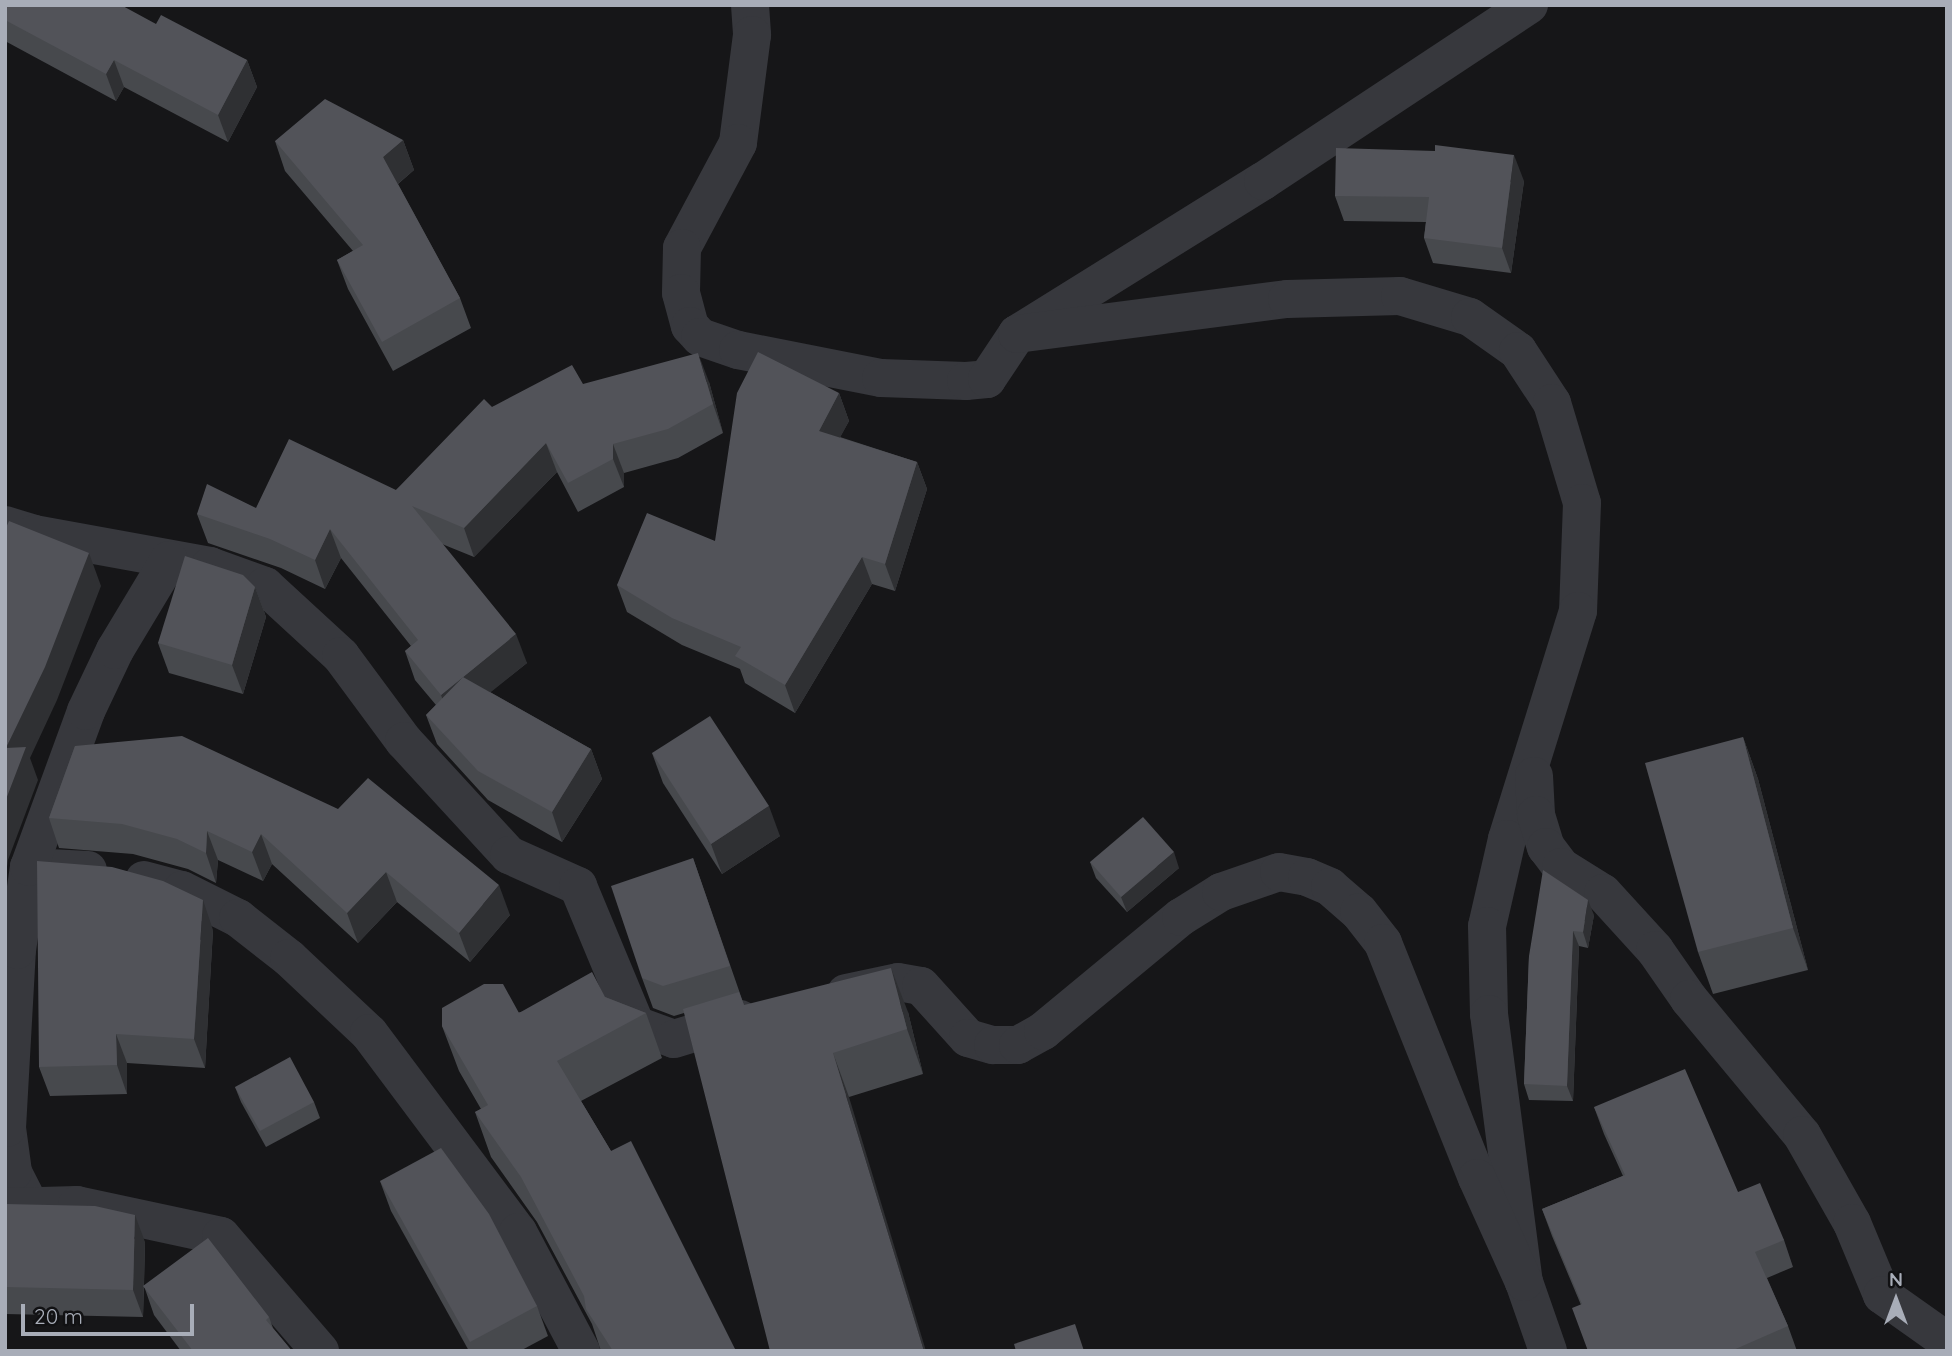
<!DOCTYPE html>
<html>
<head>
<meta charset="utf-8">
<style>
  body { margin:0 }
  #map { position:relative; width:1952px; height:1356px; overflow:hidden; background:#161618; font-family:Quicksand,sans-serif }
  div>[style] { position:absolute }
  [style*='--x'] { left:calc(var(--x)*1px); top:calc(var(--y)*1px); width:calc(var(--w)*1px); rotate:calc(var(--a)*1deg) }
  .minor>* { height:38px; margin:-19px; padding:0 19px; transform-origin:19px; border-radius:19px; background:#37383d }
  .wall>* { inset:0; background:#47494d }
  .shaded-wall>* { inset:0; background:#2f3033 }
  .building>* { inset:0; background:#525359 }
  span { translate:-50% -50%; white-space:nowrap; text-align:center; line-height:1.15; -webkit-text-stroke:6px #111113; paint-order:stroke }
  .frame { position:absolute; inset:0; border:7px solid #a8adb8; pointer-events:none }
  .north { position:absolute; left:1861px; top:1265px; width:70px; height:70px; -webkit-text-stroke:5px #111113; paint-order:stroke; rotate:0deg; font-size:19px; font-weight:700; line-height:28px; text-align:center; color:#a8adb8 }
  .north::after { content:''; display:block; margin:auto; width:24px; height:32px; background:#a8adb8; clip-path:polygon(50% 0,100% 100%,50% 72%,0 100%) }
  .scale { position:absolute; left:21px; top:1304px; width:173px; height:32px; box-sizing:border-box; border:4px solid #a8adb8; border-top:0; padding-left:9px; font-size:21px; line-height:24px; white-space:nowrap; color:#a8adb8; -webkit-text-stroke:5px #111113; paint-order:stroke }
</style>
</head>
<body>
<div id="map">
  <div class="minor">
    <div style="--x:750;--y:5;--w:30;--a:86"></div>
    <div style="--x:752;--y:35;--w:109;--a:97.4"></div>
    <div style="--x:738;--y:143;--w:119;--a:118.1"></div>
    <div style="--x:682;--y:248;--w:45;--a:91.3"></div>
    <div style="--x:681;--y:293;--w:34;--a:75"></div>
    <div style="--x:690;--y:326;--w:15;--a:48"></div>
    <div style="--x:700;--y:337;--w:40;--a:18.9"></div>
    <div style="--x:738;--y:350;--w:146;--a:11.1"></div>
    <div style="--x:881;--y:378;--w:85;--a:2"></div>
    <div style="--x:966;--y:381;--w:21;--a:-5"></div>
    <div style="--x:987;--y:379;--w:54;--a:-56.3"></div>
    <div style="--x:1017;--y:334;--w:290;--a:-31.9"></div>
    <div style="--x:1263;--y:181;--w:319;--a:-33.5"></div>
    <div style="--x:1017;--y:334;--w:272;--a:-7.4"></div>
    <div style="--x:1287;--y:299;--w:113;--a:-1.5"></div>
    <div style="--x:1400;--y:296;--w:73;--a:16.7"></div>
    <div style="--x:1470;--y:317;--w:59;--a:35.3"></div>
    <div style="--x:1518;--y:351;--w:62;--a:56.8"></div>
    <div style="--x:1552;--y:403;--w:104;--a:73.3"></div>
    <div style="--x:1582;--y:503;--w:108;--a:92.1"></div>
    <div style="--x:1578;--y:611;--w:239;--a:107.3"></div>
    <div style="--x:1507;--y:839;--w:89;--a:102.9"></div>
    <div style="--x:1487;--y:926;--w:88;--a:88.7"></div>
    <div style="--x:1489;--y:1014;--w:270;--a:82.6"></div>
    <div style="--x:1524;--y:1282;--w:73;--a:70.8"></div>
    <div style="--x:5;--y:525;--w:30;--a:17"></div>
    <div style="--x:34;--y:534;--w:179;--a:10.3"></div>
    <div style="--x:210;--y:566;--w:59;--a:20"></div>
    <div style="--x:265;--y:586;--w:103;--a:42.6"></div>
    <div style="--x:341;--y:656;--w:106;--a:53.5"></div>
    <div style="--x:404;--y:741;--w:155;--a:47.4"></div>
    <div style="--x:509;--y:855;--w:76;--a:24.2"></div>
    <div style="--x:578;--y:886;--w:151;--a:67.4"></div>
    <div style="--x:636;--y:1025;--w:40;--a:20.2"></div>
    <div style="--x:674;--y:1039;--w:69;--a:-16.9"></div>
    <div style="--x:1534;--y:776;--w:39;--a:87"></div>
    <div style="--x:1536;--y:815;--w:34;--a:73"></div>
    <div style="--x:1546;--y:847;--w:25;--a:53"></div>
    <div style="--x:1561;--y:867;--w:49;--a:31.8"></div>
    <div style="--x:1603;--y:893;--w:77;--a:47.6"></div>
    <div style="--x:1655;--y:950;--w:60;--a:55.2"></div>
    <div style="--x:1689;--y:999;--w:177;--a:50.3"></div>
    <div style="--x:1802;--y:1135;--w:101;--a:60.4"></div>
    <div style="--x:1852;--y:1223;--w:78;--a:67.4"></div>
    <div style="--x:1882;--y:1295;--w:80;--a:35.3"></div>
    <div style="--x:29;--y:867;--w:59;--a:2.9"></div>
    <div style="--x:144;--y:880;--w:39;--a:15"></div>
    <div style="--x:182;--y:890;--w:63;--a:26.6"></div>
    <div style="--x:238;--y:918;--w:65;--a:38.1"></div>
    <div style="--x:289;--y:958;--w:110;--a:43.2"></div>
    <div style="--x:369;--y:1033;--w:249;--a:53.2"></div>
    <div style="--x:518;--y:1232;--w:135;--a:62.1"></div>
    <div style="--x:846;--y:993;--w:53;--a:-11.9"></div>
    <div style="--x:898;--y:982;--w:23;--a:10"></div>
    <div style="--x:921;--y:986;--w:70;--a:47.9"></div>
    <div style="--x:968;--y:1038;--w:26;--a:16"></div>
    <div style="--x:993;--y:1045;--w:25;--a:0"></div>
    <div style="--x:1018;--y:1045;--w:29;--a:-29"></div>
    <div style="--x:1043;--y:1031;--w:179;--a:-39.6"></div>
    <div style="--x:1181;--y:917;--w:47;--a:-32"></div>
    <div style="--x:1221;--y:892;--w:61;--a:-19"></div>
    <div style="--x:1279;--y:872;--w:28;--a:10"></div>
    <div style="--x:1307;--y:877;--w:25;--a:23"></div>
    <div style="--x:1330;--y:887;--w:38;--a:41"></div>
    <div style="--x:1359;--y:912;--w:39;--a:52"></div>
    <div style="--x:1383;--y:943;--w:253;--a:68.2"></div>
    <div style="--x:1477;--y:1178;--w:114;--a:65.7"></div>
    <div style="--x:29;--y:1204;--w:36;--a:-117"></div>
    <div style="--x:13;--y:1172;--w:44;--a:-97.8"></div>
    <div style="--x:7;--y:1128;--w:178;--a:-86.8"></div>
    <div style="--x:17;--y:950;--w:84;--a:-81.8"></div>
    <div style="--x:29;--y:867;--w:166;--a:-69.9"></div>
    <div style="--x:86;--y:711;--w:68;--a:-64.6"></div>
    <div style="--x:115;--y:650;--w:105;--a:-59"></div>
    <div style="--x:5;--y:1207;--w:72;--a:-1.6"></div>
    <div style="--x:77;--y:1205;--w:147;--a:12.1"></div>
    <div style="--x:221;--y:1236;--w:152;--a:49.3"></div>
  </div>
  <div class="wall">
    <div style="clip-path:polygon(5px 5px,156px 24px,247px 60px,257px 87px,228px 142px,124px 87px,116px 101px,5px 41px)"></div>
    <div style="clip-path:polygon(403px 140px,414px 170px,398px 184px,460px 298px,471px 328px,393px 371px,348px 289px,337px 260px,353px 251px,285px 171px,275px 141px)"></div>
    <div style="clip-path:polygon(1524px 181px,1511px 273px,1433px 263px,1424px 238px,1426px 222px,1344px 221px,1335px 196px)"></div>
    <div style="clip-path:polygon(709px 382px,723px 433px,678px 458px,624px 473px,624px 487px,578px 512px,557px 472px,474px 557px,442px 544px,527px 663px,490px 692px,591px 749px,602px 779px,562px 842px,488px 800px,437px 744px,426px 715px,436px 705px,415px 680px,405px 651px,411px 646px,341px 558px,325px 589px,281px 568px,208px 543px,197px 514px,256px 508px,396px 490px,492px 407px,583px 384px)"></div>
    <div style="clip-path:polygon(839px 393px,849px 421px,840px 437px,917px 462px,927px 489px,895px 591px,872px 584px,795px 713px,745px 683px,740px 669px,682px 645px,627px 612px,617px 585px,715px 541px)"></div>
    <div style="clip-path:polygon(255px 587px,266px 617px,243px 694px,169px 673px,158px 643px)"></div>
    <div style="clip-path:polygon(1743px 737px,1758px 779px,1808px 970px,1713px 994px,1698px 952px)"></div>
    <div style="clip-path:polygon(75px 746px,510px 915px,470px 962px,397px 902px,358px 943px,272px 864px,263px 881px,218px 860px,216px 883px,188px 869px,133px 854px,59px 848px,49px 818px)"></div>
    <div style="clip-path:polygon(652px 753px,780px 836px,722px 874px,663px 783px)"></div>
    <div style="clip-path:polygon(693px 858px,744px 1005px,908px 1012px,923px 1074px,849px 1097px,684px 1013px,674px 1016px,653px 1008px,642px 978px)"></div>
    <div style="clip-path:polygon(1090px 862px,1179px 868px,1127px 912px,1096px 878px)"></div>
    <div style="clip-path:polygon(1594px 915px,1588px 948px,1579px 946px,1573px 1101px,1529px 1100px,1524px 1084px,1529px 956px)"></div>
    <div style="clip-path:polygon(213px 930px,205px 1068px,127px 1063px,127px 1094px,50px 1096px,39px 1067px)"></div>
    <div style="clip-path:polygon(605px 997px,646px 1013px,662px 1058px,581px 1101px,611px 1151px,736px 1351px,601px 1351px,592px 1324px,537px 1222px,491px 1157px,475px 1112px,481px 1109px,459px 1071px,442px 1026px)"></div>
    <div style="clip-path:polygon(235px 1087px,314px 1102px,320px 1118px,266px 1147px,241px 1102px)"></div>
    <div style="clip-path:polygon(1594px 1107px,1738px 1192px,1784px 1240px,1793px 1267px,1767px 1278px,1788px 1326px,1797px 1351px,1588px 1351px,1581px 1305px,1552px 1236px,1542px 1209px,1623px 1176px,1604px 1134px)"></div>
    <div style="clip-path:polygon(380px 1181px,537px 1306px,548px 1336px,520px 1351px,469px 1351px,391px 1211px)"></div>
    <div style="clip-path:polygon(5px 1204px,145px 1242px,144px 1285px,269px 1317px,273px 1328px,292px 1351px,181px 1351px,154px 1315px,144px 1286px,143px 1317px,5px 1314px)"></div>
  </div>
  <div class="shaded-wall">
    <div style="clip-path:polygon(114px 60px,124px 87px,116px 101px,106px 74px)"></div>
    <div style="clip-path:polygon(247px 60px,257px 87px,228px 142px,218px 115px)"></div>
    <div style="clip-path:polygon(403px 140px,414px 170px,394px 187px,383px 157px)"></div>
    <div style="clip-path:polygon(1514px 155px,1524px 181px,1511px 273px,1502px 248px)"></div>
    <div style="clip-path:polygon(698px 353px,709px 382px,723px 433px,713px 404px)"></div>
    <div style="clip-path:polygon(839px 393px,849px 421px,829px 458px,819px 431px)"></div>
    <div style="clip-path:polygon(546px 443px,557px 472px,474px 557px,464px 528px)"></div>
    <div style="clip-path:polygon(613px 444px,624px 473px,624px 487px,613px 459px)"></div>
    <div style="clip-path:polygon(917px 462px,927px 489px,895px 591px,885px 564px)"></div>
    <div style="clip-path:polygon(330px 529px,341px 558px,325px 589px,315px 560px)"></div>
    <div style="clip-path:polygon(89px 553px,101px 586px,57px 700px,30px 758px,38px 780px,8px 860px,5px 881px,6px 748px)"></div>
    <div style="clip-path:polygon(862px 557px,872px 584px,795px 713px,785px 685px)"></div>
    <div style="clip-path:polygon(255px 587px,266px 617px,243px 694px,232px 665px)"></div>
    <div style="clip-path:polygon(516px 634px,527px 663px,451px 724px,441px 695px)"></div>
    <div style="clip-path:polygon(1743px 737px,1758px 779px,1808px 970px,1793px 928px)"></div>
    <div style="clip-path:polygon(591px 749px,602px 779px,562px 842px,552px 812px)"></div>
    <div style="clip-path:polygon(769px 806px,780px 836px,722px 874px,711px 844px)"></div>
    <div style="clip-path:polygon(207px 831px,218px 860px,216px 883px,206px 853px)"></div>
    <div style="clip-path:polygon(261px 834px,272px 864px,263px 881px,252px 852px)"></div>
    <div style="clip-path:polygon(1174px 852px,1179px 868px,1127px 912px,1121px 897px)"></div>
    <div style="clip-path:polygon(386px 872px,397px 902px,358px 943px,347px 913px)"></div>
    <div style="clip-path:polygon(499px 885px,510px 915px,470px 962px,459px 933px)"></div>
    <div style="clip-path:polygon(203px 900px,213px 930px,205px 1068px,194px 1039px)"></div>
    <div style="clip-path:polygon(1588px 900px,1594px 915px,1588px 948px,1583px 932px)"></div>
    <div style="clip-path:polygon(1573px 931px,1579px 946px,1573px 1101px,1567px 1086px)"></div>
    <div style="clip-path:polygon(891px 968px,908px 1012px,923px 1074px,907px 1029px)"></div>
    <div style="clip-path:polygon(116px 1034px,127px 1063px,127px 1094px,117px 1065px)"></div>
    <div style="clip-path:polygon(833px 1053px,849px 1097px,926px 1351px,924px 1351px)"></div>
    <div style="clip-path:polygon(135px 1215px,145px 1242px,143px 1317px,133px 1290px)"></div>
  </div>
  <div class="building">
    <div style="clip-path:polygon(5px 5px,121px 5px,156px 24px,161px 15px,247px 60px,218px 115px,114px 60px,106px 74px,5px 20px)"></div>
    <div style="clip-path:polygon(325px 99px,403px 140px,383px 157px,460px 298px,382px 342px,337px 260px,363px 245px,275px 141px)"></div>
    <div style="clip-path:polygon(1435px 145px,1514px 155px,1502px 248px,1424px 238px,1429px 197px,1335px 196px,1336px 148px,1435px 151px)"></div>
    <div style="clip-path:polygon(758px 352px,839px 393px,819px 431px,917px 462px,885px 564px,862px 557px,785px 685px,735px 656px,741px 647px,672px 618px,617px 585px,647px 513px,715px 541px,737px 393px)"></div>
    <div style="clip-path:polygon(698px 353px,713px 404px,668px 429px,613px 444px,613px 459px,568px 483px,546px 443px,464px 528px,412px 506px,516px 634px,441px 695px,405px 651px,418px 640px,330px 529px,315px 560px,270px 539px,197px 514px,207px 484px,256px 508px,289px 439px,396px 490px,484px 399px,492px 407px,572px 365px,583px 384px)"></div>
    <div style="clip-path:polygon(9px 521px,89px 553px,45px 667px,6px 748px,26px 747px,5px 802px,5px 530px)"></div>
    <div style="clip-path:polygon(185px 556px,243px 575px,255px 587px,232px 665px,158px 643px)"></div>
    <div style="clip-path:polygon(463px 677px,591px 749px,552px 812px,478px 771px,426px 715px)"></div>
    <div style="clip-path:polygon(710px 716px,769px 806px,711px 844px,652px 753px)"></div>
    <div style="clip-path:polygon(182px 736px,338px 809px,368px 778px,499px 885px,459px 933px,386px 872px,347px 913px,261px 834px,252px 852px,207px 831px,206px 853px,177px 839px,122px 824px,49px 818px,75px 746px)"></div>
    <div style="clip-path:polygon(1743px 737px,1793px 928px,1698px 952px,1645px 763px)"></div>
    <div style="clip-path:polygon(1143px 817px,1174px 852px,1121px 897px,1090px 862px)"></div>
    <div style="clip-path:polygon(693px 858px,730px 966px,663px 986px,642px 978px,611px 886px)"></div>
    <div style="clip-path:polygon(37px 861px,112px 867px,163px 881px,203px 900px,194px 1039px,116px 1034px,117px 1065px,39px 1067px)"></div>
    <div style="clip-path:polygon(1543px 870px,1588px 900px,1583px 932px,1573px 931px,1567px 1086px,1524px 1084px,1529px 956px)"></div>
    <div style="clip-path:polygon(891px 968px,907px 1029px,833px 1053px,924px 1351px,770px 1351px,683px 1009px,739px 992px,744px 1005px)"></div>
    <div style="clip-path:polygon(592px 972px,605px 997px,646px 1013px,557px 1061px,611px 1151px,631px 1141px,736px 1351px,613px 1351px,586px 1309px,584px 1296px,521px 1177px,475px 1112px,488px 1105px,442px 1026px,442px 1008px,484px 984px,503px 984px,519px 1013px)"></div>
    <div style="clip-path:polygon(290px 1057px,314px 1102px,260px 1131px,235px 1087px)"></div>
    <div style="clip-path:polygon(1685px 1069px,1738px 1192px,1760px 1183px,1784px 1240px,1755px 1252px,1788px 1326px,1731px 1351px,1588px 1351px,1572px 1308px,1582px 1304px,1542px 1209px,1625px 1175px,1594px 1107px)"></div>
    <div style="clip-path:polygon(441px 1148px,489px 1214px,537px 1306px,470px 1342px,380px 1181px)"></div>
    <div style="clip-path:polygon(5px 1204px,95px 1206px,135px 1215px,133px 1290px,5px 1287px)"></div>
    <div style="clip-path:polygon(208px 1238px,269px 1317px,266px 1320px,292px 1351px,193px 1351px,143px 1286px)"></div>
    <div style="clip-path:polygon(1075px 1324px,1084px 1351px,1016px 1351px,1014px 1344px)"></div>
  </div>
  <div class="frame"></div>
  <div class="north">N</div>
  <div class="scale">20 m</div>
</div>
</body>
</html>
